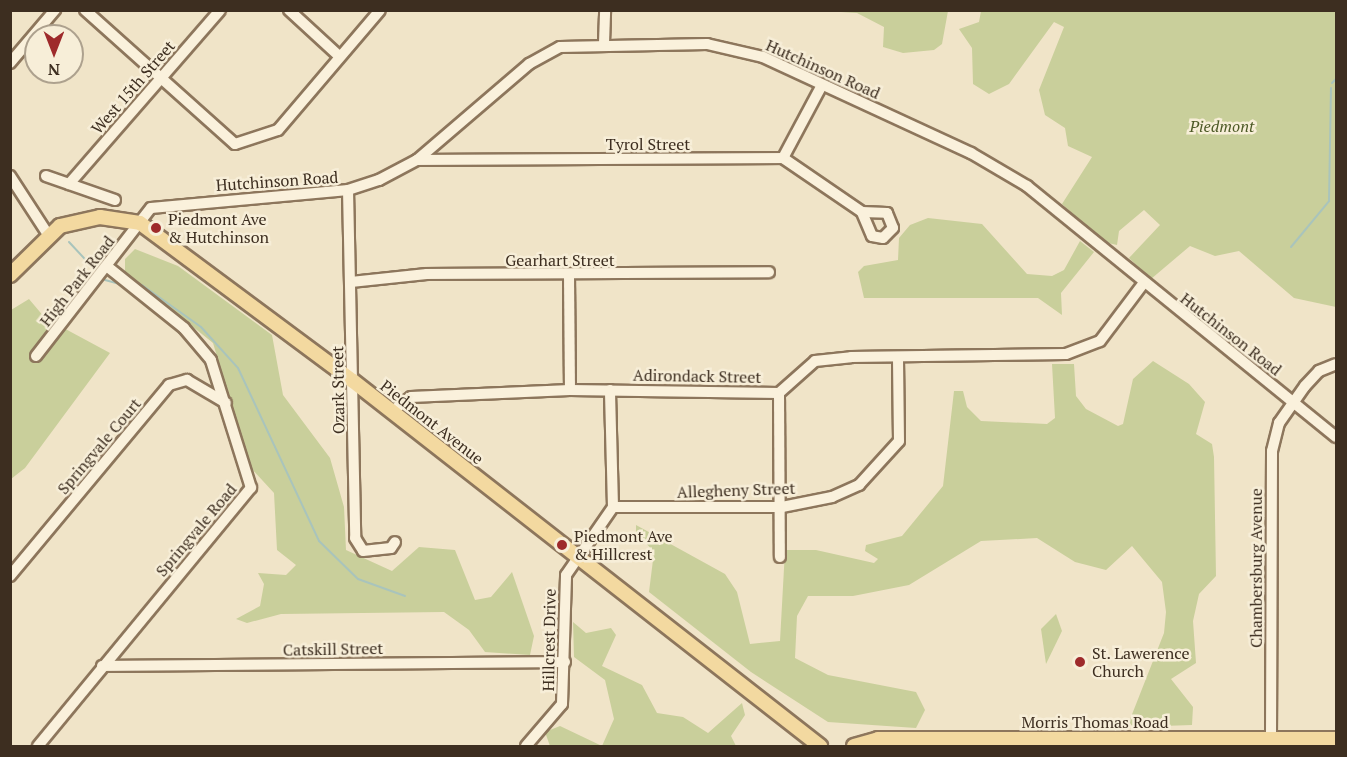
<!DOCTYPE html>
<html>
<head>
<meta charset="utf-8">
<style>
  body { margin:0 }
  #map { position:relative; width:1347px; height:757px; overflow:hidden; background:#f0e4c8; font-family:"PT Serif",serif }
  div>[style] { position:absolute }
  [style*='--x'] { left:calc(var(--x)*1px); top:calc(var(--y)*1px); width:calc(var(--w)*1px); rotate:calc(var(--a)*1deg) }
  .green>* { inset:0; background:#c9cf9b }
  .stream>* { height:2px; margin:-1px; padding:0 1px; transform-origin:1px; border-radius:1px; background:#a9c4bc }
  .roads { filter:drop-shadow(2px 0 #8d765c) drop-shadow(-2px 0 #8d765c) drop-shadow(0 2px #8d765c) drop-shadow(0 -2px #8d765c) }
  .minor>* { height:10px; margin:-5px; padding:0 5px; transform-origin:5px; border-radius:5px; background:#faf1dc }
  .major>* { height:14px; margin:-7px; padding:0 7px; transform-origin:7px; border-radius:7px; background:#f3d9a0 }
  .dots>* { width:16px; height:16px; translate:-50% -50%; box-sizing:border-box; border:3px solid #f7eed8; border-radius:50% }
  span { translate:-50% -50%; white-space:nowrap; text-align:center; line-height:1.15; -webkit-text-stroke:5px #f7eed8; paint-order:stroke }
  .street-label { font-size:16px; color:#3d2e20 }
  .park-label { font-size:16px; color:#4d5a26; font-style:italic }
  .poi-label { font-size:16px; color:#3d2e20 }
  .left { translate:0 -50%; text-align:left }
  .frame { position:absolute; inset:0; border:12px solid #3d2e20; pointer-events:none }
  .north { position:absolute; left:24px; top:24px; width:60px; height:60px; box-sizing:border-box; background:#f7eed8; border:2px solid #ada18e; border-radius:50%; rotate:180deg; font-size:16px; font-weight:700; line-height:24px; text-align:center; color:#3d2e20 }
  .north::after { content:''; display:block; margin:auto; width:21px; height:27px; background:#9e2a2b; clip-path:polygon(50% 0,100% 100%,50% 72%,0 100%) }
</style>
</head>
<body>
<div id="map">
  <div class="green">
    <div style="clip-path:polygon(825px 11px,948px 10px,948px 11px,942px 44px,934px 50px,903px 53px,883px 47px,884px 27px,857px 13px)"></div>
    <div style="clip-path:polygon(981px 11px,1336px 11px,1336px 307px,1294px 298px,1239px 251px,1215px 256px,1190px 246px,1151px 279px,1129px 258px,1160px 225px,1144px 210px,1119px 231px,1117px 245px,1104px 242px,1062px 204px,1092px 157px,1068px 146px,1065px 128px,1045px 115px,1039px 90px,1064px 27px,1054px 22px,1009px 84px,989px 94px,973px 84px,972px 48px,959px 29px,979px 22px)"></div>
    <div style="clip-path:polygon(928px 218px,982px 224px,1027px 274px,1052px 276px,1064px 270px,1080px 241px,1094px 252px,1061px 293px,1062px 315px,1038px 298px,864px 298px,858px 272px,864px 266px,898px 260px,899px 238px,910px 225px)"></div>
    <div style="clip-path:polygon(135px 249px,178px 266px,272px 335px,283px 395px,330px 458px,344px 507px,346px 550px,392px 571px,419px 547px,455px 550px,475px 600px,491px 597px,512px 572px,534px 636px,530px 655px,485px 652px,469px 630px,444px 612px,281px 614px,247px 623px,236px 619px,260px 606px,264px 584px,258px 573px,286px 575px,296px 565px,277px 550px,274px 493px,250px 467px,213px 343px,125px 272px,125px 259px)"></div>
    <div style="clip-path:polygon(29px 299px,45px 318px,110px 353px,25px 468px,11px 479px,11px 310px)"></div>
    <div style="clip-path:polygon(1153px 361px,1189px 384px,1205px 402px,1196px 434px,1212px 444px,1214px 457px,1216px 576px,1199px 594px,1193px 621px,1196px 663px,1171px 679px,1193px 707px,1192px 725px,1133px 727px,1129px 722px,1164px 633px,1166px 612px,1162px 582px,1132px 546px,1106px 570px,1075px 562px,1037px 538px,981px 541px,909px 585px,853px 596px,808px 596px,797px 616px,795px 658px,828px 675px,916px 692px,925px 710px,916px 728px,828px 722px,751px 672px,649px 592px,654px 552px,636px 532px,636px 525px,725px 574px,737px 592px,750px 644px,780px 641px,785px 550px,816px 550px,874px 563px,878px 559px,865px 551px,866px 545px,902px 536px,943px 486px,954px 391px,963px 391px,967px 407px,981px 421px,1047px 424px,1055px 418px,1052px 364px,1074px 364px,1076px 396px,1086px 409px,1118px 426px,1123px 424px,1133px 379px)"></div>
    <div style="clip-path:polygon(1056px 614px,1062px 631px,1046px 664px,1041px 629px)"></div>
    <div style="clip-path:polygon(573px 622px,586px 633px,611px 628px,616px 635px,602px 666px,642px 685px,657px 713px,683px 717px,708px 733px,742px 703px,745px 715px,731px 736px,736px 746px,550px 746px,545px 732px,560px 726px,602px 746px,614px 719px,605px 680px,574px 657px)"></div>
  </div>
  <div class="stream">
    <div style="--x:1332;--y:83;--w:6;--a:-45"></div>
    <div style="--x:69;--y:242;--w:40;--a:47"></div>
    <div style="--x:1291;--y:247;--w:60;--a:-50.4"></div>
    <div style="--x:1329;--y:201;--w:113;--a:-89"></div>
    <div style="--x:105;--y:280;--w:20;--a:15"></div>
    <div style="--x:142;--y:285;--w:72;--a:35.4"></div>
    <div style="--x:201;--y:327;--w:55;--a:47.9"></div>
    <div style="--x:238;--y:368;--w:191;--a:64.9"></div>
    <div style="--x:319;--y:541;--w:54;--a:44.3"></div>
    <div style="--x:358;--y:579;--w:50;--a:19.9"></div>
  </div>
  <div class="roads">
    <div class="minor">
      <div style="--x:85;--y:10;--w:201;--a:41.8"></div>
      <div style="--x:235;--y:144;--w:45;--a:-18"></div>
      <div style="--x:278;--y:130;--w:157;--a:-49.6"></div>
      <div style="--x:289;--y:10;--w:68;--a:42.6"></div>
      <div style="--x:604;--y:43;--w:33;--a:-88"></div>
      <div style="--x:10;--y:63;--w:70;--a:-49.7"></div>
      <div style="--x:783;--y:158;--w:83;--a:-61.9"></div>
      <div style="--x:417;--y:160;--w:366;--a:-0.3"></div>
      <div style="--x:783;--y:158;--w:96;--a:34.4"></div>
      <div style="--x:862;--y:212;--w:25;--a:2"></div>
      <div style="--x:887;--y:213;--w:16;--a:68"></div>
      <div style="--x:893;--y:228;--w:14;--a:135"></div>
      <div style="--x:883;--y:238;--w:11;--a:-170"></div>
      <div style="--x:872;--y:236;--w:26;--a:-113"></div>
      <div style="--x:10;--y:176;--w:68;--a:57"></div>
      <div style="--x:46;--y:176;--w:73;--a:19.2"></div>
      <div style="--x:69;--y:184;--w:230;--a:-49"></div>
      <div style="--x:348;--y:190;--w:348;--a:88.8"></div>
      <div style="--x:355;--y:538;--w:15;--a:58"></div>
      <div style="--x:363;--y:551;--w:28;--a:-6"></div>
      <div style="--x:391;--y:548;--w:7;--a:-56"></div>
      <div style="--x:569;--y:276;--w:114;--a:89.5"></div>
      <div style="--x:351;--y:282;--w:76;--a:-6"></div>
      <div style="--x:427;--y:274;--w:342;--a:-0.3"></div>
      <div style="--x:36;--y:356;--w:187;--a:-52.2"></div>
      <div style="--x:151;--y:208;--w:198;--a:-5.2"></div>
      <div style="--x:348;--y:190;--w:33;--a:-18"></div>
      <div style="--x:379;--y:180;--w:43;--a:-27.8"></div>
      <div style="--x:417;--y:160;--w:148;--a:-40.6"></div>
      <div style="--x:529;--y:64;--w:35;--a:-29"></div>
      <div style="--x:560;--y:47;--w:147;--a:-1.2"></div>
      <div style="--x:707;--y:44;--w:57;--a:13.1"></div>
      <div style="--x:763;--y:57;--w:229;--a:24.8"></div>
      <div style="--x:971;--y:153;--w:65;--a:30.5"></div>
      <div style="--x:1027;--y:186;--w:398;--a:39.1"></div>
      <div style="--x:779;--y:393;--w:164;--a:89.7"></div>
      <div style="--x:392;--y:411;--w:24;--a:-36"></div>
      <div style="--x:411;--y:397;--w:159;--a:-2.5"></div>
      <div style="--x:570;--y:390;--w:209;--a:0.8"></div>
      <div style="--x:779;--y:393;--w:48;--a:-41.6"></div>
      <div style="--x:815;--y:361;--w:36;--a:-6"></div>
      <div style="--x:851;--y:357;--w:215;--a:-0.8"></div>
      <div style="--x:1066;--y:354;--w:36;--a:-21"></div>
      <div style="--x:1100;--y:341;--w:71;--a:-53"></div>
      <div style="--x:613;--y:507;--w:169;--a:0"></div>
      <div style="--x:782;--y:507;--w:51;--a:-11.3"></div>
      <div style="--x:832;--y:497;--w:30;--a:-24"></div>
      <div style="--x:859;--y:485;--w:59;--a:-47.7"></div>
      <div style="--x:899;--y:441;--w:83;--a:-90.7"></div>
      <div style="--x:10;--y:576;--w:249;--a:-50.2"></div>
      <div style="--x:169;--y:385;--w:19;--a:-16"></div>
      <div style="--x:187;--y:380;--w:45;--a:30.5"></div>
      <div style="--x:102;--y:666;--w:463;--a:-0.5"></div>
      <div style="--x:1271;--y:739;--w:288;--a:-89.8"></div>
      <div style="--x:1272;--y:451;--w:29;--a:-76"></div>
      <div style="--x:1279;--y:423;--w:45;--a:-54.9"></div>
      <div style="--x:1305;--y:386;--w:21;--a:-47"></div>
      <div style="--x:1319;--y:371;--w:18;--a:-22"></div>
      <div style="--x:38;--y:746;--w:335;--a:-50.5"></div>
      <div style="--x:251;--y:488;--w:134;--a:-107.4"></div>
      <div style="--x:211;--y:360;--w:42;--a:-130.2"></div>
      <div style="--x:184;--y:328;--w:96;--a:-141.3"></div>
      <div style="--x:526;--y:746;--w:55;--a:-49.4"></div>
      <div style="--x:562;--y:704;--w:129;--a:-88.2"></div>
      <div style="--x:566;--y:575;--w:83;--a:-55.3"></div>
      <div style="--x:613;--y:507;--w:117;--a:-91.5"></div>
    </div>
    <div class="major">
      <div style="--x:10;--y:275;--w:70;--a:-44.4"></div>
      <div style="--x:60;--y:226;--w:41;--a:-12.7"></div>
      <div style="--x:100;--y:217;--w:40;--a:8.5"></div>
      <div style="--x:140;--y:223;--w:265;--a:36.6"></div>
      <div style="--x:353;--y:381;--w:593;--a:38.01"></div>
      <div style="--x:854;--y:746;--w:25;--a:-16"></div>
      <div style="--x:878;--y:739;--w:458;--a:0"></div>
    </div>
  </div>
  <div class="dots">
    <div style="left:156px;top:228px;background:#9e2a2b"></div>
    <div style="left:562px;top:545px;background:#9e2a2b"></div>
    <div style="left:1080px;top:662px;background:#9e2a2b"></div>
  </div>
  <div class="street-label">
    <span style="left:823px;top:69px;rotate:24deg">Hutchinson Road</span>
    <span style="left:133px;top:87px;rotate:-49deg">West 15th Street</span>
    <span style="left:648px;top:144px">Tyrol Street</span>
    <span style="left:277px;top:181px;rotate:-4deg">Hutchinson Road</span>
    <span style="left:560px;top:260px">Gearhart Street</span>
    <span style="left:77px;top:281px;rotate:-52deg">High Park Road</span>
    <span style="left:1231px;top:334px;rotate:38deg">Hutchinson Road</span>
    <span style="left:697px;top:376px;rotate:1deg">Adirondack Street</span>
    <span style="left:338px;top:390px;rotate:-91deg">Ozark Street</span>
    <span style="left:432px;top:422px;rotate:38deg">Piedmont Avenue</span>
    <span style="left:99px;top:446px;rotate:-50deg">Springvale Court</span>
    <span style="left:736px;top:490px;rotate:-2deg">Allegheny Street</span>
    <span style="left:196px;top:530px;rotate:-50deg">Springvale Road</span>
    <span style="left:1256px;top:568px;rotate:-90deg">Chambersburg Avenue</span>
    <span style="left:549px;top:640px;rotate:-89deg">Hillcrest Drive</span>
    <span style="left:333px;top:649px;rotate:-1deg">Catskill Street</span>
    <span style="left:1095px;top:722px">Morris Thomas Road</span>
  </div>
  <div class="park-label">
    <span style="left:1222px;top:126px">Piedmont</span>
  </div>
  <div class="poi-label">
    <span class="left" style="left:168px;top:228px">Piedmont Ave<br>&amp; Hutchinson</span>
    <span class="left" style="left:574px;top:545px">Piedmont Ave<br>&amp; Hillcrest</span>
    <span class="left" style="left:1092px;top:662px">St. Lawerence<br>Church</span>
  </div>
  <div class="frame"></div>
  <div class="north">N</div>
</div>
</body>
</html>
